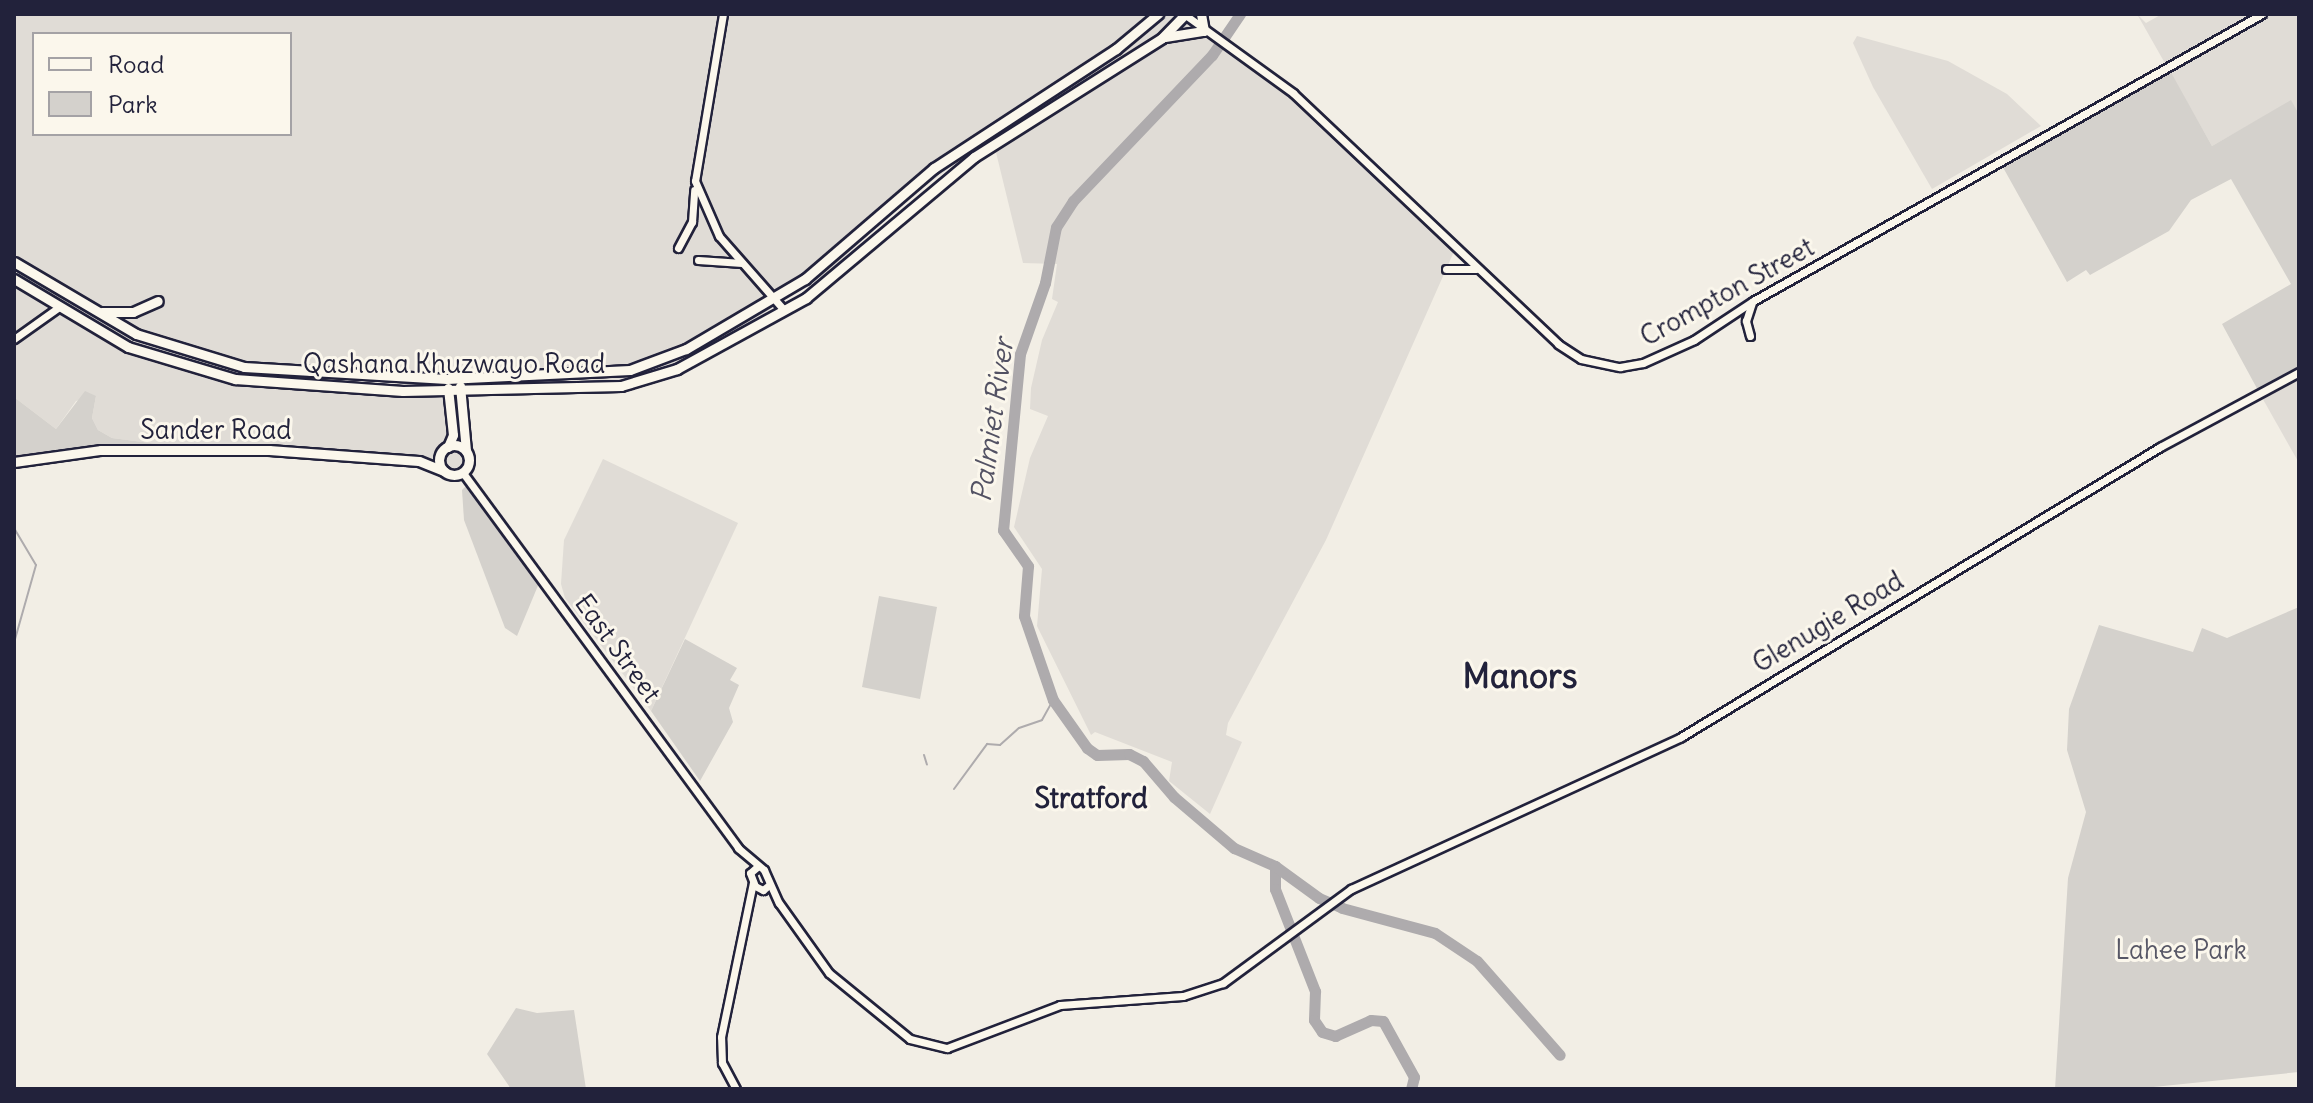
<!DOCTYPE html>
<html>
<head>
<meta charset="utf-8">
<style>
  body { margin:0 }
  #map { position:relative; width:2313px; height:1103px; overflow:hidden; background:#f2eee5; font-family:Delius,sans-serif }
  div>[style] { position:absolute }
  [style*='--x'] { left:calc(var(--x)*1px); top:calc(var(--y)*1px); width:calc(var(--w)*1px); rotate:calc(var(--a)*1deg) }
  .built>* { inset:0; background:#e0dcd6 }
  .green>* { inset:0; background:#d4d1cc }
  .stream>* { height:2px; margin:-1px; padding:0 1px; transform-origin:1px; border-radius:1px; background:#aeabad }
  .river>* { height:11px; margin:-5.5px; padding:0 5.5px; transform-origin:5.5px; border-radius:5.5px; background:#aeabad }
  .roads { filter:drop-shadow(2px 0 #22223b) drop-shadow(-2px 0 #22223b) drop-shadow(0 2px #22223b) drop-shadow(0 -2px #22223b) }
  .minor>* { height:7px; margin:-3.5px; padding:0 3.5px; transform-origin:3.5px; border-radius:3.5px; background:#fbf7ec }
  .major>* { height:9px; margin:-4.5px; padding:0 4.5px; transform-origin:4.5px; border-radius:4.5px; background:#fbf7ec }
  .major>.ring { margin:-4.5px; padding:0; box-sizing:content-box; background:none; border:9px solid #fbf7ec; border-radius:50% }
  span { translate:-50% -50%; white-space:nowrap; text-align:center; line-height:1.15; -webkit-text-stroke:6px #fbf7ec; paint-order:stroke }
  .street-label { font-size:26px; color:#22223b }
  .park-label { font-size:26px; color:#575766 }
  .water-label { font-size:28px; color:#535263; font-style:italic }
  .neighbourhood-label { font-size:28px; color:#22223b; font-weight:700 }
  .district-label { font-size:34px; color:#22223b; font-weight:700 }
  .frame { position:absolute; inset:0; border:16px solid #22223b; pointer-events:none }
  .legend { position:absolute; left:32px; top:32px; width:260px; height:104px; box-sizing:border-box; background:#fbf7ec; border:2px solid #a4a2a5; margin:0; padding:10px 14px; list-style:none; font-size:24px; color:#22223b }
  .legend li { display:flex; align-items:center; gap:16px; height:40px }
  .legend b { width:40px; border:2px solid #a4a2a5 }
</style>
</head>
<body>
<div id="map">
  <div class="built">
    <div style="clip-path:polygon(evenodd,14px 14px,1185px 14px,1260px 66px,1456px 247px,1326px 540px,1228px 723px,1226px 735px,1242px 742px,1210px 814px,1169px 781px,1172px 762px,1095px 732px,1091px 735px,1037px 626px,1042px 569px,1014px 527px,1030px 458px,1048px 416px,1030px 409px,1031px 388px,1042px 340px,1058px 302px,1052px 299px,1057px 264px,1023px 263px,992px 136px,912px 196px,824px 275px,691px 360px,621px 385px,461px 391px,470px 482px,462px 474px,418px 461px,339px 453px,156px 453px,157px 444px,112px 438px,98px 430px,92px 418px,96px 396px,76px 401px,56px 429px,14px 397px,14px 14px,34px 34px,290px 34px,290px 134px,34px 134px,34px 34px)"></div>
    <div style="clip-path:polygon(2137px 14px,2146px 23px,2162px 14px,2299px 14px,2299px 114px,2291px 101px,2212px 146px)"></div>
    <div style="clip-path:polygon(1857px 36px,1948px 61px,2007px 94px,2041px 126px,1932px 189px,1873px 87px,1853px 43px)"></div>
    <div style="clip-path:polygon(2299px 372px,2299px 463px,2260px 394px)"></div>
    <div style="clip-path:polygon(603px 459px,738px 523px,651px 711px,565px 598px,561px 584px,564px 540px)"></div>
  </div>
  <div class="green">
    <div style="clip-path:polygon(2168px 67px,2212px 146px,2291px 100px,2299px 114px,2299px 372px,2260px 394px,2222px 324px,2291px 284px,2231px 179px,2191px 200px,2169px 231px,2090px 275px,2086px 270px,2067px 282px,2000px 162px)"></div>
    <div style="clip-path:polygon(85px 391px,96px 396px,92px 418px,98px 430px,112px 438px,158px 444px,156px 453px,101px 451px,14px 462px,14px 397px,56px 429px)"></div>
    <div style="clip-path:polygon(470px 482px,542px 576px,517px 636px,505px 628px,464px 520px,462px 490px)"></div>
    <div style="clip-path:polygon(879px 596px,937px 607px,920px 699px,862px 687px)"></div>
    <div style="clip-path:polygon(2299px 607px,2299px 1072px,2134px 1089px,2055px 1089px,2068px 878px,2086px 812px,2067px 750px,2069px 709px,2099px 625px,2193px 652px,2202px 628px,2227px 638px)"></div>
    <div style="clip-path:polygon(685px 639px,737px 668px,730px 680px,739px 685px,729px 708px,733px 722px,700px 781px,651px 711px)"></div>
    <div style="clip-path:polygon(516px 1008px,537px 1013px,574px 1010px,586px 1089px,511px 1089px,487px 1054px)"></div>
  </div>
  <div class="stream">
    <div style="--x:14;--y:426;--w:1;--a:0"></div>
    <div style="--x:14;--y:528;--w:43;--a:59.3"></div>
    <div style="--x:36;--y:565;--w:81;--a:105.8"></div>
    <div style="--x:924;--y:755;--w:10;--a:73"></div>
    <div style="--x:954;--y:789;--w:56;--a:-53.7"></div>
    <div style="--x:987;--y:744;--w:13;--a:4"></div>
    <div style="--x:1000;--y:745;--w:25;--a:-42"></div>
    <div style="--x:1019;--y:728;--w:24;--a:-19"></div>
    <div style="--x:1042;--y:720;--w:23;--a:-61"></div>
  </div>
  <div class="river">
    <div style="--x:1240;--y:14;--w:50;--a:124.3"></div>
    <div style="--x:1212;--y:55;--w:202;--a:133.6"></div>
    <div style="--x:1073;--y:201;--w:31;--a:123"></div>
    <div style="--x:1056;--y:227;--w:57;--a:101.1"></div>
    <div style="--x:1045;--y:283;--w:75;--a:109.4"></div>
    <div style="--x:1020;--y:354;--w:177;--a:95.5"></div>
    <div style="--x:1003;--y:530;--w:44;--a:55.2"></div>
    <div style="--x:1028;--y:566;--w:50;--a:94.6"></div>
    <div style="--x:1024;--y:616;--w:89;--a:71"></div>
    <div style="--x:1053;--y:700;--w:59;--a:54.7"></div>
    <div style="--x:1087;--y:748;--w:12;--a:35"></div>
    <div style="--x:1097;--y:755;--w:32;--a:-2"></div>
    <div style="--x:1129;--y:754;--w:16;--a:27"></div>
    <div style="--x:1143;--y:761;--w:48;--a:49.3"></div>
    <div style="--x:1174;--y:797;--w:79;--a:40.4"></div>
    <div style="--x:1234;--y:848;--w:45;--a:23.7"></div>
    <div style="--x:1275;--y:866;--w:23;--a:90"></div>
    <div style="--x:1275;--y:889;--w:110;--a:68.6"></div>
    <div style="--x:1315;--y:991;--w:29;--a:92"></div>
    <div style="--x:1314;--y:1020;--w:14;--a:56"></div>
    <div style="--x:1322;--y:1032;--w:14;--a:17"></div>
    <div style="--x:1335;--y:1036;--w:39;--a:-24"></div>
    <div style="--x:1371;--y:1020;--w:12;--a:5"></div>
    <div style="--x:1383;--y:1021;--w:64;--a:61"></div>
    <div style="--x:1414;--y:1077;--w:12;--a:104"></div>
    <div style="--x:1275;--y:866;--w:54;--a:36"></div>
    <div style="--x:1319;--y:898;--w:25;--a:23"></div>
    <div style="--x:1342;--y:908;--w:96;--a:15"></div>
    <div style="--x:1435;--y:933;--w:50;--a:33.7"></div>
    <div style="--x:1477;--y:961;--w:125;--a:48.6"></div>
  </div>
  <div class="roads">
    <div class="minor">
      <div style="--x:723;--y:14;--w:169;--a:99.5"></div>
      <div style="--x:695;--y:181;--w:60;--a:66.4"></div>
      <div style="--x:719;--y:236;--w:98;--a:48.7"></div>
      <div style="--x:1184;--y:14;--w:135;--a:35.9"></div>
      <div style="--x:1293;--y:93;--w:365;--a:43.4"></div>
      <div style="--x:1558;--y:344;--w:27;--a:33"></div>
      <div style="--x:1581;--y:359;--w:40;--a:12"></div>
      <div style="--x:1620;--y:367;--w:23;--a:-10"></div>
      <div style="--x:1643;--y:363;--w:56;--a:-24.3"></div>
      <div style="--x:1694;--y:340;--w:71;--a:-33.5"></div>
      <div style="--x:1753;--y:301;--w:584;--a:-29.42"></div>
      <div style="--x:678;--y:248;--w:30;--a:-62"></div>
      <div style="--x:692;--y:222;--w:32;--a:-86"></div>
      <div style="--x:698;--y:260;--w:44;--a:3.9"></div>
      <div style="--x:1446;--y:269;--w:30;--a:0"></div>
      <div style="--x:1750;--y:336;--w:16;--a:-105"></div>
      <div style="--x:1746;--y:321;--w:19;--a:-72"></div>
      <div style="--x:14;--y:339;--w:55;--a:-35.4"></div>
      <div style="--x:463;--y:473;--w:465;--a:53.7"></div>
      <div style="--x:738;--y:848;--w:34;--a:40"></div>
      <div style="--x:764;--y:870;--w:36;--a:66"></div>
      <div style="--x:779;--y:903;--w:86;--a:54.5"></div>
      <div style="--x:829;--y:973;--w:104;--a:39.2"></div>
      <div style="--x:910;--y:1039;--w:38;--a:14"></div>
      <div style="--x:947;--y:1048;--w:121;--a:-20.8"></div>
      <div style="--x:1060;--y:1005;--w:123;--a:-4.2"></div>
      <div style="--x:1183;--y:996;--w:42;--a:-18"></div>
      <div style="--x:1223;--y:983;--w:159;--a:-36.3"></div>
      <div style="--x:1351;--y:889;--w:363;--a:-24.7"></div>
      <div style="--x:1681;--y:737;--w:560;--a:-31.19"></div>
      <div style="--x:2160;--y:447;--w:158;--a:-28.3"></div>
      <div style="--x:757;--y:867;--w:9;--a:139"></div>
      <div style="--x:750;--y:873;--w:14;--a:69"></div>
      <div style="--x:755;--y:886;--w:9;--a:27"></div>
      <div style="--x:763;--y:890;--w:8;--a:-40"></div>
      <div style="--x:736;--y:1089;--w:30;--a:-118"></div>
      <div style="--x:722;--y:1063;--w:26;--a:-92"></div>
      <div style="--x:721;--y:1037;--w:157;--a:-78.3"></div>
    </div>
    <div class="major">
      <div style="--x:1165;--y:37;--w:39;--a:-9"></div>
      <div style="--x:1204;--y:31;--w:17;--a:-100"></div>
      <div style="--x:14;--y:262;--w:142;--a:30.5"></div>
      <div style="--x:136;--y:334;--w:113;--a:17"></div>
      <div style="--x:244;--y:367;--w:203;--a:3.4"></div>
      <div style="--x:447;--y:379;--w:183;--a:-2.8"></div>
      <div style="--x:630;--y:370;--w:60;--a:-20.6"></div>
      <div style="--x:686;--y:349;--w:138;--a:-30.5"></div>
      <div style="--x:805;--y:279;--w:170;--a:-40.7"></div>
      <div style="--x:934;--y:168;--w:217;--a:-33.2"></div>
      <div style="--x:1116;--y:49;--w:55;--a:-39.8"></div>
      <div style="--x:14;--y:279;--w:133;--a:30.8"></div>
      <div style="--x:128;--y:347;--w:112;--a:16.7"></div>
      <div style="--x:235;--y:379;--w:168;--a:4.1"></div>
      <div style="--x:403;--y:391;--w:218;--a:-1.3"></div>
      <div style="--x:621;--y:386;--w:59;--a:-16.9"></div>
      <div style="--x:677;--y:369;--w:147;--a:-28.8"></div>
      <div style="--x:806;--y:298;--w:219;--a:-40"></div>
      <div style="--x:974;--y:157;--w:222;--a:-32.3"></div>
      <div style="--x:1162;--y:38;--w:33;--a:-46"></div>
      <div style="--x:102;--y:312;--w:31;--a:0"></div>
      <div style="--x:133;--y:312;--w:27;--a:-24"></div>
      <div style="--x:460;--y:386;--w:65;--a:84.7"></div>
      <div style="--x:448;--y:388;--w:47;--a:83.9"></div>
      <div style="--x:453;--y:435;--w:13;--a:113"></div>
      <div class="ring" style="left:439px;top:445px;width:21px;height:21px"></div>
      <div style="--x:14;--y:462;--w:88;--a:-7.9"></div>
      <div style="--x:101;--y:450;--w:168;--a:0"></div>
      <div style="--x:269;--y:450;--w:150;--a:4.2"></div>
      <div style="--x:419;--y:461;--w:27;--a:22"></div>
    </div>
  </div>
  <div class="street-label">
    <span style="left:1727px;top:292px;rotate:-29deg">Crompton Street</span>
    <span style="left:454px;top:364px">Qashana Khuzwayo Road</span>
    <span style="left:216px;top:430px">Sander Road</span>
    <span style="left:1828px;top:622px;rotate:-31deg">Glenugie Road</span>
    <span style="left:618px;top:648px;rotate:54deg">East Street</span>
  </div>
  <div class="park-label">
    <span style="left:2181px;top:950px">Lahee Park</span>
  </div>
  <div class="water-label">
    <span style="left:992px;top:420px;rotate:-82deg">Palmiet River</span>
  </div>
  <div class="neighbourhood-label">
    <span style="left:1091px;top:798px">Stratford</span>
  </div>
  <div class="district-label">
    <span style="left:1520px;top:676px">Manors</span>
  </div>
  <div class="frame"></div>
  <ul class="legend">
  <li><b style="height:10px;background:#fbf7ec"></b>Road</li>
  <li><b style="height:22px;background:#d4d1cc"></b>Park</li>
  </ul>
</div>
</body>
</html>
